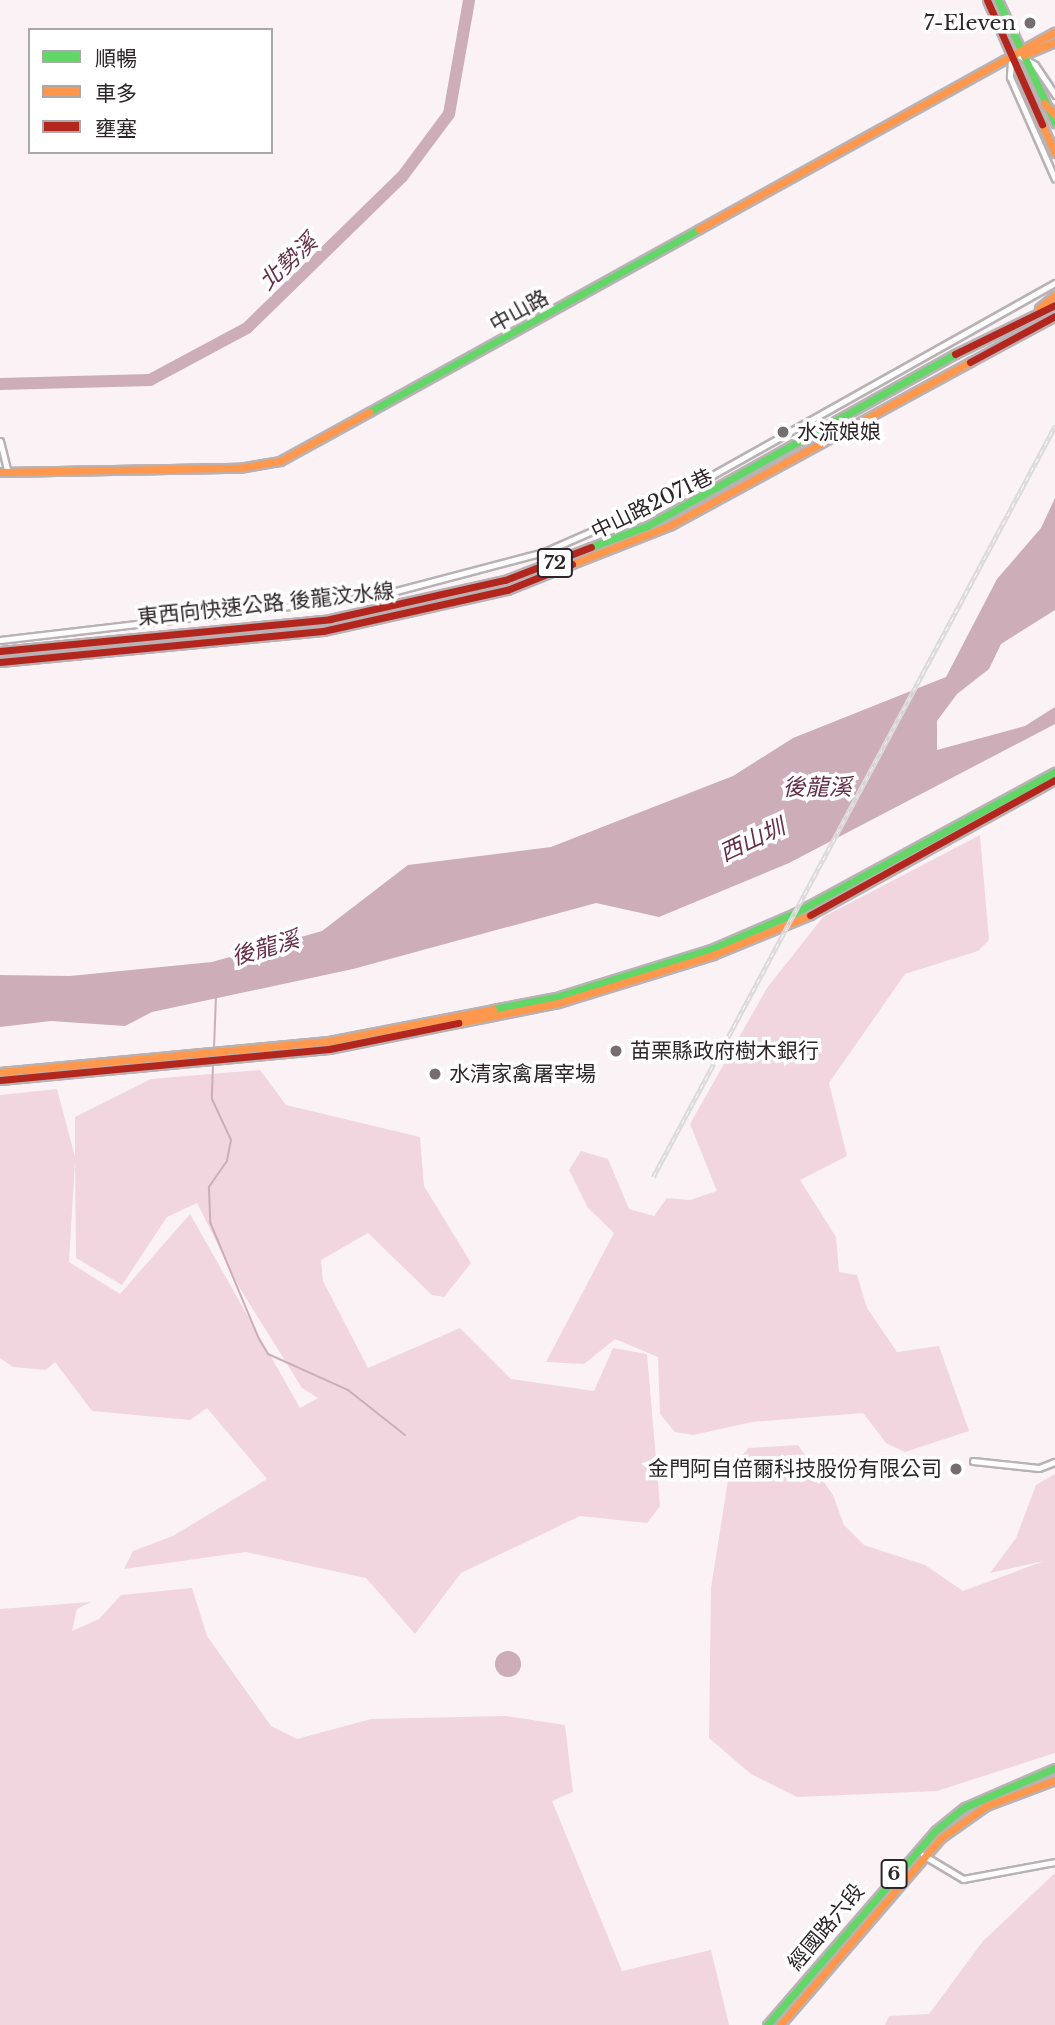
<!DOCTYPE html>
<html>
<head>
<meta charset="utf-8">
<style>
  body { margin:0 }
  #map { position:relative; width:1055px; height:2025px; overflow:hidden; background:#faf2f5; font-family:"Libre Baskerville","Noto Sans TC",serif }
  div>[style] { position:absolute }
  [style*='--x'] { left:calc(var(--x)*1px); top:calc(var(--y)*1px); width:calc(var(--w)*1px); rotate:calc(var(--a)*1deg) }
  .green>* { inset:0; background:#f1d6e0 }
  .water>* { inset:0; background:#ccadb8 }
  .round { border-radius:50% }
  .stream>* { height:2px; margin:-1px; padding:0 1px; transform-origin:1px; border-radius:1px; background:#ccadb8 }
  .river>* { height:12px; margin:-6px; padding:0 6px; transform-origin:6px; border-radius:6px; background:#ccadb8 }
  .roads { filter:drop-shadow(2px 0 #b9b2b4) drop-shadow(-2px 0 #b9b2b4) drop-shadow(0 2px #b9b2b4) drop-shadow(0 -2px #b9b2b4) }
  .street>* { height:5px; margin:-2.5px; padding:0 2.5px; transform-origin:2.5px; border-radius:2.5px; background:#fefdfe }
  .fast>* { height:7px; margin:-3.5px; padding:0 3.5px; transform-origin:3.5px; border-radius:3.5px; background:#63d668 }
  .slow>* { height:7px; margin:-3.5px; padding:0 3.5px; transform-origin:3.5px; border-radius:3.5px; background:#ff974d }
  .jam>* { height:7px; margin:-3.5px; padding:0 3.5px; transform-origin:3.5px; border-radius:3.5px; background:#b3261e }
  .rail>* { height:4.5px; margin-top:-2.25px; transform-origin:0; background:repeating-linear-gradient(90deg,#fff 0 5px,#dcdadb 0 10px); box-sizing:border-box; border-block:2px solid #dcdadb }
  .dots>* { width:19px; height:19px; translate:-50% -50%; box-sizing:border-box; border:4px solid #fff; border-radius:50% }
  span { translate:-50% -50%; white-space:nowrap; text-align:center; line-height:1.15; -webkit-text-stroke:7px #fff; paint-order:stroke }
  .shield-label span { padding:2px 5px; background:#fff; border:2px solid; border-radius:5px; -webkit-text-stroke-width:0 }
  .shield-label { font-size:19px; color:#2d2629; font-weight:700 }
  .poi-label { font-size:21px; color:#2d2629 }
  .right { translate:-100% -50%; text-align:right }
  .left { translate:0 -50%; text-align:left }
  .street-label { font-size:21px; color:#2d2629 }
  .water-label { font-size:23px; color:#652f46; font-style:italic }
  .legend { position:absolute; left:28px; top:28px; width:245px; height:126px; box-sizing:border-box; background:#fff; border:2px solid #aba8a9; margin:0; padding:9px 12px; list-style:none; font-size:21px; color:#2d2629 }
  .legend li { display:flex; align-items:center; gap:14px; height:35px }
  .legend b { width:35px; border:2px solid #aba8a9 }
</style>
</head>
<body>
<div id="map">
  <div class="green">
    <div style="clip-path:polygon(980px 835px,989px 940px,978px 951px,905px 974px,829px 1083px,847px 1156px,800px 1180px,836px 1237px,839px 1272px,857px 1275px,867px 1308px,897px 1352px,939px 1346px,969px 1431px,905px 1452px,886px 1443px,863px 1413px,752px 1422px,693px 1435px,675px 1432px,660px 1414px,658px 1357px,615px 1339px,584px 1364px,546px 1362px,614px 1233px,588px 1208px,569px 1170px,581px 1151px,608px 1159px,629px 1209px,654px 1216px,667px 1198px,690px 1200px,717px 1191px,690px 1124px,767px 988px,823px 917px)"></div>
    <div style="clip-path:polygon(evenodd,260px 1070px,286px 1105px,420px 1137px,424px 1186px,471px 1263px,444px 1297px,432px 1295px,368px 1233px,321px 1260px,323px 1281px,368px 1368px,460px 1328px,511px 1379px,594px 1391px,613px 1348px,647px 1354px,660px 1506px,647px 1523px,580px 1516px,461px 1573px,415px 1634px,366px 1578px,246px 1552px,124px 1569px,133px 1551px,173px 1536px,267px 1479px,207px 1408px,190px 1420px,92px 1411px,55px 1362px,46px 1370px,13px 1367px,0 1358px,0 1095px,57px 1089px,75px 1157px,75px 1117px,151px 1079px,260px 1070px,75px 1162px,76px 1258px,122px 1285px,167px 1217px,197px 1203px,239px 1287px,302px 1388px,318px 1398px,300px 1408px,190px 1214px,120px 1294px,69px 1262px,75px 1162px)"></div>
    <div style="clip-path:polygon(798px 1445px,833px 1495px,844px 1525px,864px 1545px,925px 1565px,963px 1591px,1044px 1561px,990px 1573px,1016px 1538px,1036px 1485px,1055px 1474px,1055px 1753px,937px 1791px,797px 1797px,751px 1774px,709px 1738px,711px 1588px,729px 1474px,748px 1448px)"></div>
    <div style="clip-path:polygon(192px 1588px,207px 1636px,271px 1726px,297px 1739px,371px 1719px,506px 1716px,565px 1725px,573px 1792px,552px 1801px,622px 1971px,711px 1950px,729px 2025px,0 2025px,0 1609px,91px 1602px,77px 1609px,72px 1631px,99px 1619px,121px 1595px)"></div>
    <div style="clip-path:polygon(1055px 1873px,1055px 2025px,885px 2025px,889px 2016px,929px 2014px,983px 1941px)"></div>
  </div>
  <div class="water">
    <div style="clip-path:polygon(1055px 498px,1055px 610px,1001px 644px,989px 669px,957px 694px,937px 721px,937px 750px,1025px 726px,1055px 707px,1055px 724px,789px 863px,659px 917px,596px 903px,353px 969px,152px 1012px,125px 1026px,51px 1021px,0 1027px,0 975px,70px 976px,212px 962px,322px 931px,408px 865px,551px 847px,733px 776px,793px 738px,946px 677px,997px 579px,1041px 528px)"></div>
    <div class="round" style="left:495px;top:1651px;width:26px;height:26px"></div>
  </div>
  <div class="stream">
    <div style="--x:214;--y:1048;--w:51;--a:-87.8"></div>
    <div style="--x:213;--y:1064;--w:35;--a:92"></div>
    <div style="--x:212;--y:1099;--w:45;--a:65.1"></div>
    <div style="--x:231;--y:1140;--w:21;--a:101"></div>
    <div style="--x:227;--y:1161;--w:32;--a:125"></div>
    <div style="--x:209;--y:1187;--w:35;--a:88"></div>
    <div style="--x:210;--y:1222;--w:127;--a:67.3"></div>
    <div style="--x:259;--y:1339;--w:17;--a:59"></div>
    <div style="--x:268;--y:1354;--w:88;--a:24.2"></div>
    <div style="--x:348;--y:1390;--w:73;--a:38.3"></div>
  </div>
  <div class="river">
    <div style="--x:0;--y:384;--w:150;--a:-1.5"></div>
    <div style="--x:150;--y:380;--w:110;--a:-28.2"></div>
    <div style="--x:247;--y:328;--w:216;--a:-44.3"></div>
    <div style="--x:402;--y:177;--w:79;--a:-53.3"></div>
    <div style="--x:449;--y:114;--w:116;--a:-80"></div>
  </div>
  <div class="roads">
    <div class="street">
      <div style="--x:1020;--y:56;--w:17;--a:31"></div>
      <div style="--x:1035;--y:65;--w:36;--a:56"></div>
      <div style="--x:1011;--y:61;--w:16;--a:94"></div>
      <div style="--x:1010;--y:77;--w:111;--a:66.2"></div>
      <div style="--x:0;--y:441;--w:32;--a:76"></div>
      <div style="--x:0;--y:640;--w:380;--a:-6.7"></div>
      <div style="--x:377;--y:596;--w:173;--a:-14.8"></div>
      <div style="--x:544;--y:552;--w:155;--a:-23.6"></div>
      <div style="--x:686;--y:490;--w:423;--a:-29.3"></div>
      <div style="--x:973;--y:1461;--w:66;--a:6.1"></div>
      <div style="--x:1039;--y:1468;--w:17;--a:-21"></div>
      <div style="--x:923;--y:1855;--w:47;--a:31"></div>
      <div style="--x:963;--y:1879;--w:94;--a:-10.5"></div>
    </div>
    <div class="fast">
      <div style="--x:998;--y:0;--w:136;--a:65.1"></div>
      <div style="--x:369;--y:412;--w:377;--a:-29"></div>
      <div style="--x:591;--y:547;--w:60;--a:-20.6"></div>
      <div style="--x:647;--y:526;--w:353;--a:-29.2"></div>
      <div style="--x:493;--y:1009;--w:64;--a:-10.8"></div>
      <div style="--x:556;--y:997;--w:162;--a:-17.2"></div>
      <div style="--x:711;--y:949;--w:91;--a:-23.2"></div>
      <div style="--x:795;--y:913;--w:296;--a:-28.5"></div>
      <div style="--x:767;--y:2025;--w:257;--a:-49.1"></div>
      <div style="--x:935;--y:1831;--w:38;--a:-39"></div>
      <div style="--x:965;--y:1807;--w:98;--a:-23.4"></div>
    </div>
    <div class="slow">
      <div style="--x:1024;--y:55;--w:34;--a:-23"></div>
      <div style="--x:1044;--y:103;--w:16;--a:47"></div>
      <div style="--x:1041;--y:122;--w:34;--a:66"></div>
      <div style="--x:699;--y:229;--w:407;--a:-29"></div>
      <div style="--x:1039;--y:308;--w:21;--a:-39"></div>
      <div style="--x:0;--y:472;--w:239;--a:-1"></div>
      <div style="--x:239;--y:468;--w:42;--a:-9.7"></div>
      <div style="--x:280;--y:461;--w:102;--a:-28.8"></div>
      <div style="--x:572;--y:564;--w:106;--a:-21.5"></div>
      <div style="--x:671;--y:525;--w:341;--a:-28.6"></div>
      <div style="--x:458;--y:1023;--w:102;--a:-11.3"></div>
      <div style="--x:558;--y:1003;--w:162;--a:-17.2"></div>
      <div style="--x:713;--y:955;--w:105;--a:-22.4"></div>
      <div style="--x:0;--y:1072;--w:330;--a:-5.4"></div>
      <div style="--x:329;--y:1041;--w:167;--a:-11"></div>
      <div style="--x:780;--y:2025;--w:247;--a:-49.3"></div>
      <div style="--x:941;--y:1838;--w:55;--a:-35.4"></div>
      <div style="--x:986;--y:1806;--w:74;--a:-20.6"></div>
    </div>
    <div class="jam">
      <div style="--x:987;--y:0;--w:136;--a:66.1"></div>
      <div style="--x:955;--y:354;--w:111;--a:-26.1"></div>
      <div style="--x:970;--y:362;--w:97;--a:-28.4"></div>
      <div style="--x:0;--y:651;--w:332;--a:-5.5"></div>
      <div style="--x:330;--y:619;--w:179;--a:-12.6"></div>
      <div style="--x:505;--y:580;--w:92;--a:-21"></div>
      <div style="--x:0;--y:662;--w:324;--a:-5.5"></div>
      <div style="--x:323;--y:631;--w:189;--a:-12.6"></div>
      <div style="--x:507;--y:590;--w:70;--a:-21.8"></div>
      <div style="--x:810;--y:915;--w:280;--a:-28.9"></div>
      <div style="--x:0;--y:1080;--w:330;--a:-5.4"></div>
      <div style="--x:329;--y:1049;--w:132;--a:-11.4"></div>
    </div>
  </div>
  <div class="rail">
    <div style="--x:653;--y:1177;--w:852;--a:-61.84"></div>
  </div>
  <div class="dots">
    <div style="left:1030px;top:23px;background:#756d70"></div>
    <div style="left:783px;top:432px;background:#756d70"></div>
    <div style="left:616px;top:1051px;background:#756d70"></div>
    <div style="left:435px;top:1074px;background:#756d70"></div>
    <div style="left:956px;top:1469px;background:#756d70"></div>
  </div>
  <div class="shield-label">
    <span style="left:555px;top:563px">72</span>
    <span style="left:894px;top:1874px">6</span>
  </div>
  <div class="poi-label">
    <span class="right" style="left:1016px;top:23px">7-Eleven</span>
    <span class="left" style="left:797px;top:432px">水流娘娘</span>
    <span class="left" style="left:630px;top:1051px">苗栗縣政府樹木銀行</span>
    <span class="left" style="left:449px;top:1074px">水清家禽屠宰場</span>
    <span class="right" style="left:942px;top:1469px">金門阿自倍爾科技股份有限公司</span>
  </div>
  <div class="street-label">
    <span style="left:519px;top:311px;rotate:-29deg">中山路</span>
    <span style="left:652px;top:504px;rotate:-26deg">中山路2071巷</span>
    <span style="left:266px;top:604px;rotate:-6deg">東西向快速公路 後龍汶水線</span>
    <span style="left:826px;top:1927px;rotate:-50deg">經國路六段</span>
  </div>
  <div class="water-label">
    <span style="left:288px;top:262px;rotate:-43deg">北勢溪</span>
    <span style="left:817px;top:787px">後龍溪</span>
    <span style="left:752px;top:840px;rotate:-25deg">西山圳</span>
    <span style="left:265px;top:948px;rotate:-16deg">後龍溪</span>
  </div>
  <ul class="legend">
  <li><b style="height:9px;background:#63d668"></b>順暢</li>
  <li><b style="height:9px;background:#ff974d"></b>車多</li>
  <li><b style="height:9px;background:#b3261e"></b>壅塞</li>
  </ul>
</div>
</body>
</html>
